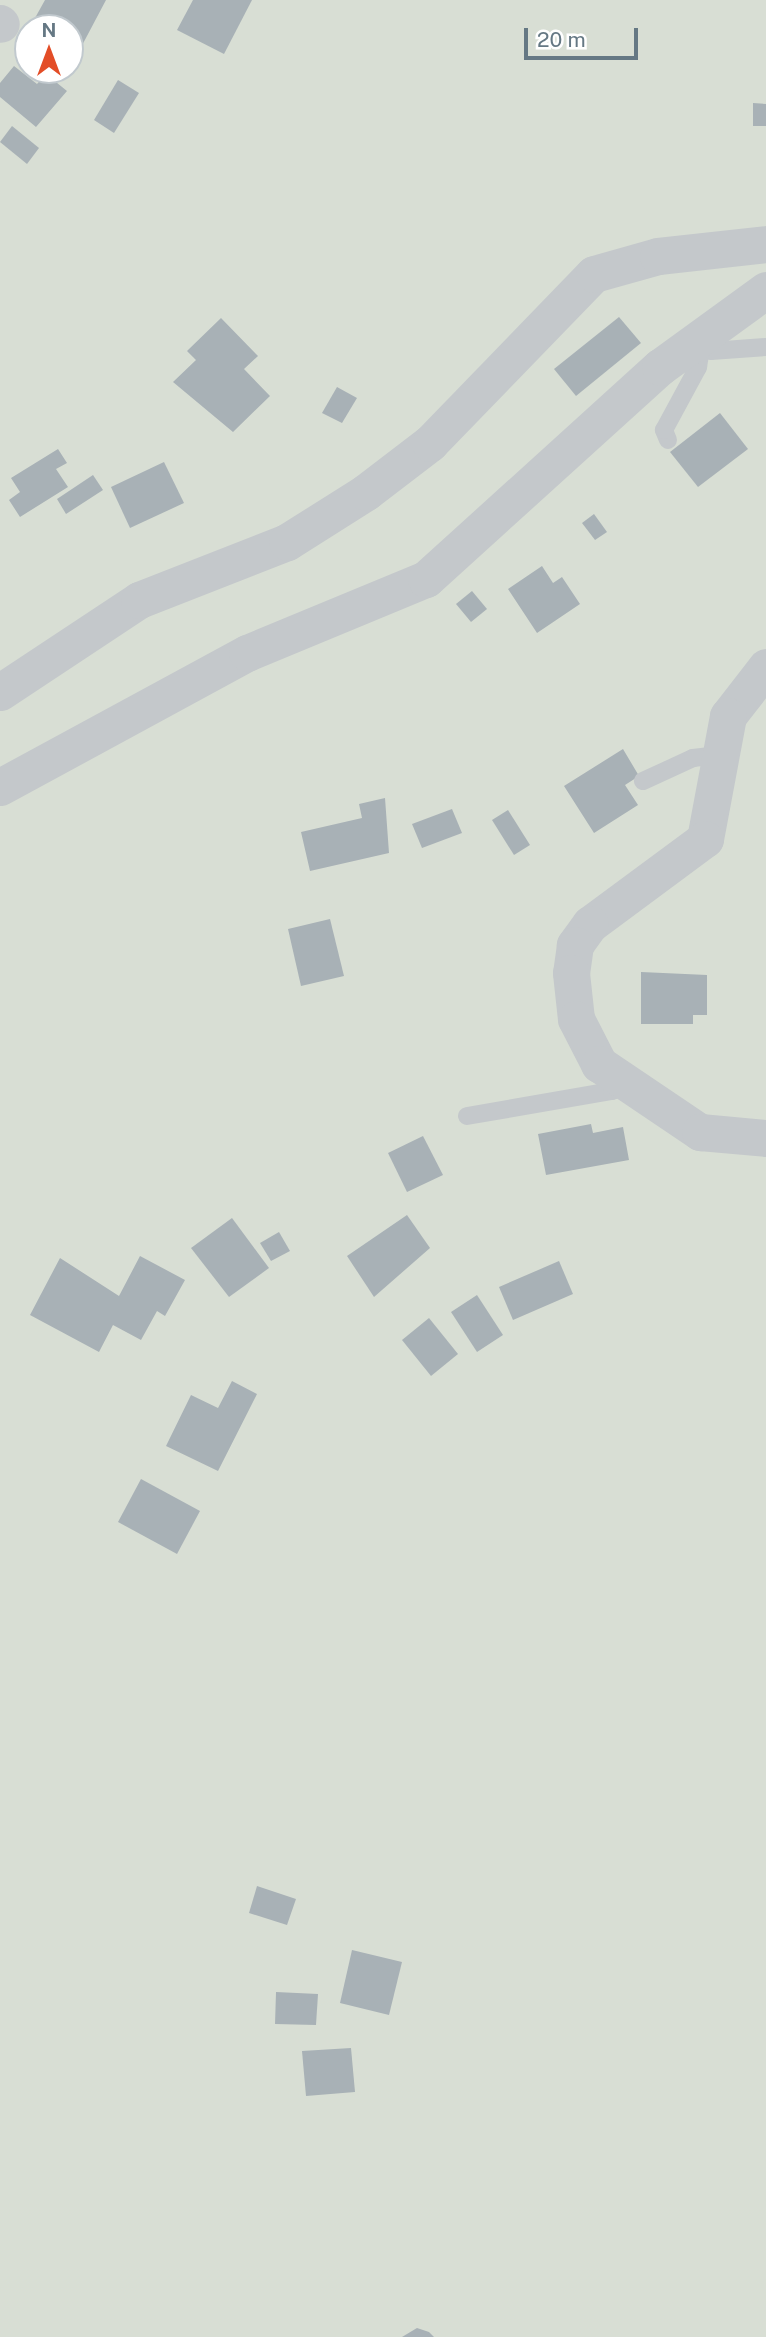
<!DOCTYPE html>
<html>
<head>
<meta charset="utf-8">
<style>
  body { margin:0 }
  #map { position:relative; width:766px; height:2337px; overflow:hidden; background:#f7f7f3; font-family:"Public Sans",sans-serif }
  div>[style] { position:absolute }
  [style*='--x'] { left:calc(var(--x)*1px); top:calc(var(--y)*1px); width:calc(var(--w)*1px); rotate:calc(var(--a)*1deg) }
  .green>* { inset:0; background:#d8ded4 }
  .building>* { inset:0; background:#a8b1b6 }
  .lane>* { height:18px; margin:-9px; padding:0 9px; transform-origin:9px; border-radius:9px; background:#c4c8cb }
  .street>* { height:37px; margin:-18.5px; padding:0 18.5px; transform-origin:18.5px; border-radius:18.5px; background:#c4c8cb }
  span { translate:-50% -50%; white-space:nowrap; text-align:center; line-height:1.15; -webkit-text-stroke:7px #fff; paint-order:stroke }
  .north { position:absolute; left:14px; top:14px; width:70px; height:70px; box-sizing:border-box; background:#fff; border:2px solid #c1c9ce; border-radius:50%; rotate:0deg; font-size:19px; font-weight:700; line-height:28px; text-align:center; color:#657884 }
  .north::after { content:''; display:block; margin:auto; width:24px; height:32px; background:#e34d27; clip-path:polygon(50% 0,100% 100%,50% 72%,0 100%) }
  .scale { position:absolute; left:524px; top:28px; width:114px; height:32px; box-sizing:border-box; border:4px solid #657884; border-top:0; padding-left:9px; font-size:21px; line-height:24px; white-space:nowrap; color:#657884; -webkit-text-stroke:5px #fff; paint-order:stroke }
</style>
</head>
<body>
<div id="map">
  <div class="green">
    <div style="clip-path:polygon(evenodd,0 0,766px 0,766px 2337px,0 2337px,0 0,28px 28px,70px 28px,70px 70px,28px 70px,28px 28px)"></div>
  </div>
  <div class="building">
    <div style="clip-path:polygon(45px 0,106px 0,78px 53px,70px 48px,70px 28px,30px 27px)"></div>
    <div style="clip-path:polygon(193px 0,252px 0,224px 54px,177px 30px)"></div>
    <div style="clip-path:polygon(14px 66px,37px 84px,46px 74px,67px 91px,36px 127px,0 97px,0 83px)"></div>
    <div style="clip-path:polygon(118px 80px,139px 93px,114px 133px,94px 120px)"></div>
    <div style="clip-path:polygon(753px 103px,766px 104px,766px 126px,753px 126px)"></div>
    <div style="clip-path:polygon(12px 126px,39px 148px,27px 164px,0 142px)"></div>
    <div style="clip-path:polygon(619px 317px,641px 343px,576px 396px,554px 369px)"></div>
    <div style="clip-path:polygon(221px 318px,258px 356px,244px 369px,270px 396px,233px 432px,173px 382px,196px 360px,187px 351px)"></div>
    <div style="clip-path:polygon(337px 387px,357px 398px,342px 423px,322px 413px)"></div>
    <div style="clip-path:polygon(720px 413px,748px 449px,698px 487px,670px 452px)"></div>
    <div style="clip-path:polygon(58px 449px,67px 463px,56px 469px,68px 487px,20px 517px,9px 500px,20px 492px,11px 478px)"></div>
    <div style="clip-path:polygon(164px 462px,184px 503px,130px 528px,111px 487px)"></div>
    <div style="clip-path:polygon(93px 475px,103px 490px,66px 514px,57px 499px)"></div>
    <div style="clip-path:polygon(594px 514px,607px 532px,595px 540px,582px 523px)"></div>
    <div style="clip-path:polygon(542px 566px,553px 583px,562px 577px,580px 604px,537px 633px,508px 589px)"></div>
    <div style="clip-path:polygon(472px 591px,487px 609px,471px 622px,456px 604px)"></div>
    <div style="clip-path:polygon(623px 749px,639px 776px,625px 785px,638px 805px,594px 833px,564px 786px)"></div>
    <div style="clip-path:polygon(385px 798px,389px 853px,310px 871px,301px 832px,362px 818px,359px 804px)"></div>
    <div style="clip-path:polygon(452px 809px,462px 833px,422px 848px,412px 824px)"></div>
    <div style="clip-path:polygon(508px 810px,530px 845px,514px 855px,492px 820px)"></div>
    <div style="clip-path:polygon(330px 919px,344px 976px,301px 986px,288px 929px)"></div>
    <div style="clip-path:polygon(641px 972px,707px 975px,707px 1015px,693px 1015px,693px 1024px,641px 1024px)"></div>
    <div style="clip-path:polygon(591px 1124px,593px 1133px,623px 1127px,629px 1160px,546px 1175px,538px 1134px)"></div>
    <div style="clip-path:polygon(423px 1136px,443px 1175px,407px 1192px,388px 1153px)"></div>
    <div style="clip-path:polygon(407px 1215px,430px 1248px,374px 1297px,347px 1256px)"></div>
    <div style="clip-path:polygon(232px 1218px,269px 1268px,229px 1297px,191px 1248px)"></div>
    <div style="clip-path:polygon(279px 1232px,290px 1251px,271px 1261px,260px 1243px)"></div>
    <div style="clip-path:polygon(140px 1256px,185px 1280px,165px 1316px,157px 1311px,141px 1340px,113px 1325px,99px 1352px,30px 1315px,60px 1258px,119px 1296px)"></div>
    <div style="clip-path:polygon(559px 1261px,573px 1294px,513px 1320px,499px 1287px)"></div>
    <div style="clip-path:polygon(477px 1295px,503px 1335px,477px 1352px,451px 1312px)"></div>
    <div style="clip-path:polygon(429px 1318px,458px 1354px,431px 1376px,402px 1340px)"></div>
    <div style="clip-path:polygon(232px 1381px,257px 1394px,218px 1471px,166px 1446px,191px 1395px,218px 1408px)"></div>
    <div style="clip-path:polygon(141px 1479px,200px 1511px,177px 1554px,118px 1522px)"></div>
    <div style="clip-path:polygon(257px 1886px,296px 1899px,287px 1925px,249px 1913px)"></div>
    <div style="clip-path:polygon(352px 1950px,402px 1962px,389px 2015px,340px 2003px)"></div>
    <div style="clip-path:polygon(276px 1992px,318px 1994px,316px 2025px,275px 2024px)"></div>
    <div style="clip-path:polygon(351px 2048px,355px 2092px,306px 2096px,302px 2051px)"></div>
    <div style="clip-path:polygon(417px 2328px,429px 2332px,434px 2337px,402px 2337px)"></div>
  </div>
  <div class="lane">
    <div style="--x:695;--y:342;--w:18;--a:29"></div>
    <div style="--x:711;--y:351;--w:55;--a:-4.2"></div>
    <div style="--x:668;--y:440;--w:11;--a:-112"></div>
    <div style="--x:664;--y:430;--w:72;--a:-61.6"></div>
    <div style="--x:698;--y:367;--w:19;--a:-81"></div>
    <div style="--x:643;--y:781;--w:55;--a:-24.7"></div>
    <div style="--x:693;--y:758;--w:26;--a:-7"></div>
    <div style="--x:467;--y:1116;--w:147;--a:-9.8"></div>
    <div style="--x:612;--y:1091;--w:17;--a:-33"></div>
  </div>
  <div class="street">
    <div style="--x:0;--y:23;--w:1;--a:45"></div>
    <div style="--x:766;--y:667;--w:62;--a:127.8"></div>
    <div style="--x:728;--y:716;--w:125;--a:100.6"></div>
    <div style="--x:705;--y:839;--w:143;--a:143.5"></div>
    <div style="--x:590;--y:924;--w:26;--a:126"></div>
    <div style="--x:575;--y:945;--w:28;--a:98"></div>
    <div style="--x:571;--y:973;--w:46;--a:83.8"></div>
    <div style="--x:576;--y:1019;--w:51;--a:62.9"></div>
    <div style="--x:599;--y:1064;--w:122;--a:34"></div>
    <div style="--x:700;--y:1132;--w:66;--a:5.2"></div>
    <div style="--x:0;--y:692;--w:167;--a:-33.5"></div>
    <div style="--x:139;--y:600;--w:159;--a:-21.4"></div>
    <div style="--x:287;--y:542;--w:93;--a:-32.3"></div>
    <div style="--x:366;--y:492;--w:81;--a:-37.4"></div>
    <div style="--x:430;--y:443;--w:235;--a:-45.9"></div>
    <div style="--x:594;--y:274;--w:66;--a:-15.7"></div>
    <div style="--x:658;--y:256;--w:109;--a:-6.3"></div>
    <div style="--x:0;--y:787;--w:281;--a:-28.5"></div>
    <div style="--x:247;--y:653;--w:194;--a:-22.5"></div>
    <div style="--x:426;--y:579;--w:316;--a:-42.2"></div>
    <div style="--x:660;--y:367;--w:131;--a:-36"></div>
  </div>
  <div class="north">N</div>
  <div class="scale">20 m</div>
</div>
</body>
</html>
